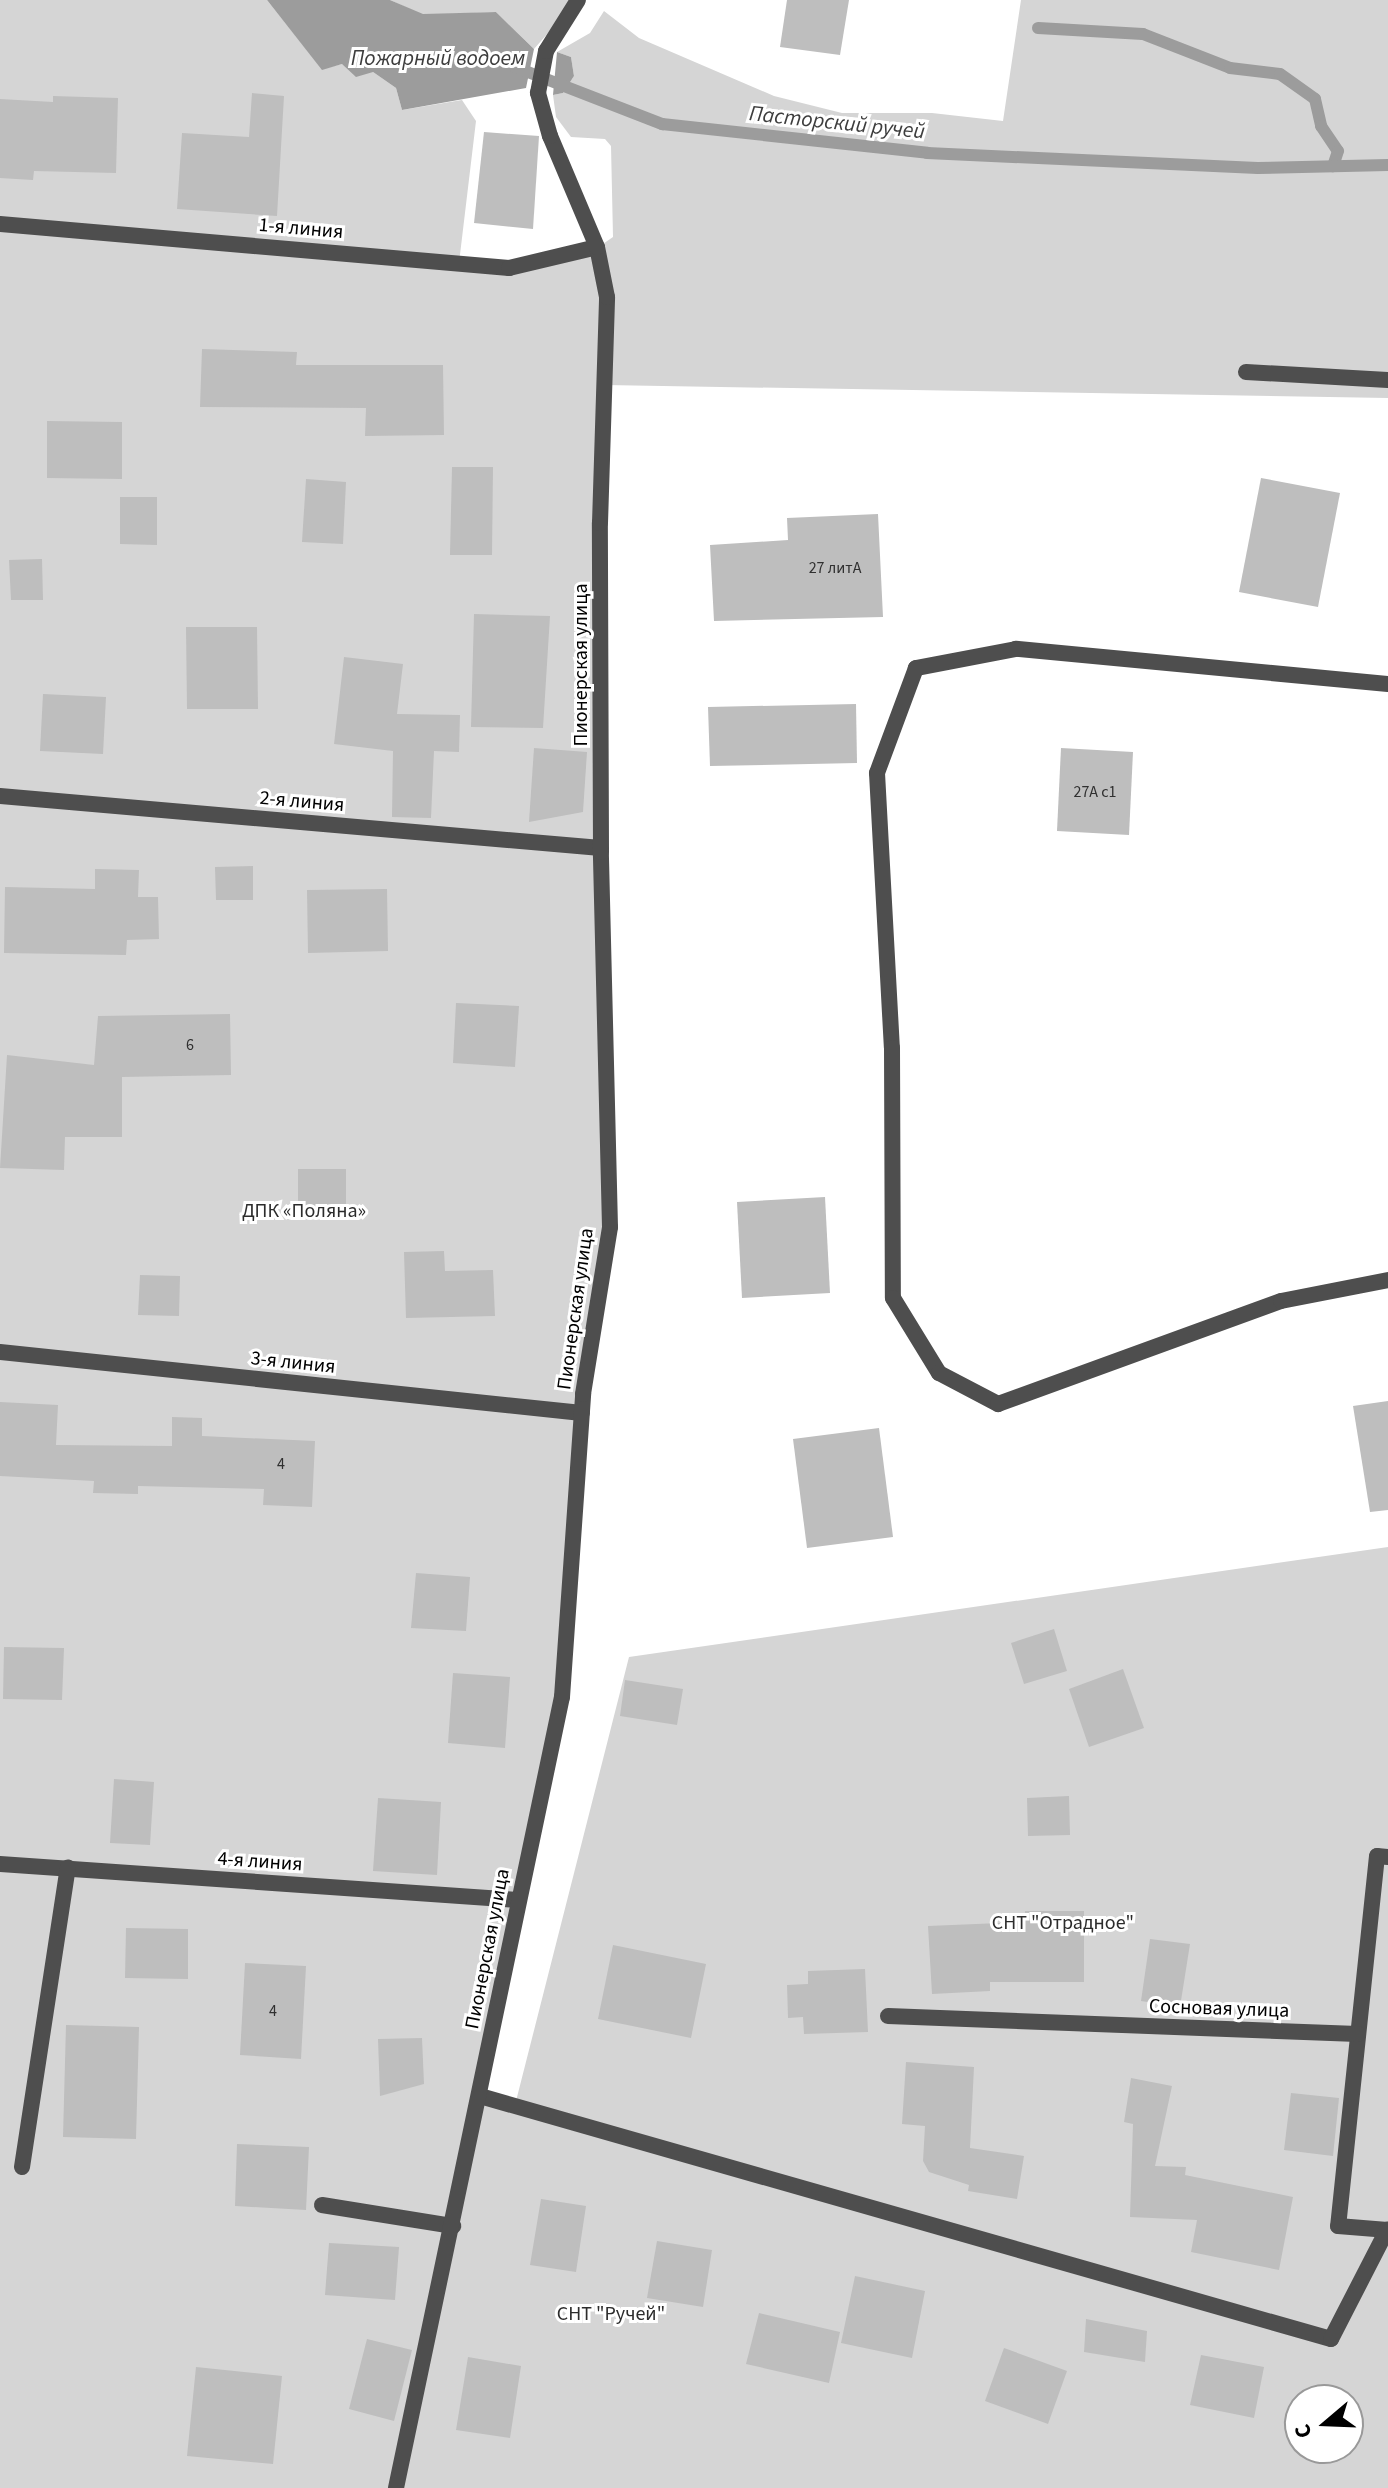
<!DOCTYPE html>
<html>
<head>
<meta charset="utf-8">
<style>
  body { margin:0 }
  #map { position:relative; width:1388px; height:2488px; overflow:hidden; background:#fff; font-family:"Source Sans 3",sans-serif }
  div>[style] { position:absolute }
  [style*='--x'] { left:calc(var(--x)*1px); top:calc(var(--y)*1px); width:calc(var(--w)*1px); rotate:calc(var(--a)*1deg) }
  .green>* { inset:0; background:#d5d5d5 }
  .water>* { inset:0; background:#9c9c9c }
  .stream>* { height:12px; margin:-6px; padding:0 6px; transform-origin:6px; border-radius:6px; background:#9c9c9c }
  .building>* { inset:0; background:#bebebe }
  .lane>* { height:16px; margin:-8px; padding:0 8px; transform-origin:8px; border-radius:8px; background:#4e4e4e }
  .street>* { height:16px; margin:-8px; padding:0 8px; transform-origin:8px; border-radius:8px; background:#4e4e4e }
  span { translate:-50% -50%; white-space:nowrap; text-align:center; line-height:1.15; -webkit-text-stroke:6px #fff; paint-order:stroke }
  .number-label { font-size:16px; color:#303030 }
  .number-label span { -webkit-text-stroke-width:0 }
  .street-label { font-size:20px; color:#000 }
  .park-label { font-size:20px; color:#2c2c2c }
  .water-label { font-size:22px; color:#3d3d3d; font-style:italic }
  .north { position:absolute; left:1284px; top:2384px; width:80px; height:80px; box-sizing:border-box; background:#fff; border:2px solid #999; border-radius:50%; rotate:251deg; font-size:22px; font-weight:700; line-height:32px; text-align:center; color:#000 }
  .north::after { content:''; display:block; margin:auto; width:28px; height:36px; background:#000; clip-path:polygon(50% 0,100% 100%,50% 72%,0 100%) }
</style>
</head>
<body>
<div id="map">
  <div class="green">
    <div style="clip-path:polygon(evenodd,0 0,267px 0,322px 69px,342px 64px,373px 72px,396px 88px,402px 110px,462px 100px,476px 121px,459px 263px,509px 268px,597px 248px,613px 237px,611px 146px,605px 139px,571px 137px,556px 117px,553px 95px,563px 93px,574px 76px,571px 57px,557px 52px,590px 33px,604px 11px,639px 38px,774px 96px,842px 113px,932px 113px,1003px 121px,1021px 0,1388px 0,1388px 398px,605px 385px,610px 1227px,583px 1394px,562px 1697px,479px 2098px,515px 2105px,629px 1657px,1388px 1547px,1388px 2488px,0 2488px,0 0,1300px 2400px,1348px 2400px,1348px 2448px,1300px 2448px,1300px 2400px)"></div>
    <div style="clip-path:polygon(390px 0,577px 0,534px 49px,496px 12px,423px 15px)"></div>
  </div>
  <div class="water">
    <div style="clip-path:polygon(267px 0,390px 0,423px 14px,496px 12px,534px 49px,526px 88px,402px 110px,396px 88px,373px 72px,356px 77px,342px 64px,322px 70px)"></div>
    <div style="clip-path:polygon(557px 52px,571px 57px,574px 76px,563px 93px,553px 95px)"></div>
  </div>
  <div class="stream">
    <div style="--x:1038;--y:28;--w:105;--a:3.3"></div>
    <div style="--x:1143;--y:34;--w:93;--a:21.3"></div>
    <div style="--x:1230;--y:68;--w:50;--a:6.8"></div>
    <div style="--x:1280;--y:74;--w:43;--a:35.5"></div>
    <div style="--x:1315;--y:99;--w:28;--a:77"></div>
    <div style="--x:1321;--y:126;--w:30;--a:56"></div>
    <div style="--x:1338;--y:151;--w:16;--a:108"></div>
    <div style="--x:515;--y:67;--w:158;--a:21.2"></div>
    <div style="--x:662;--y:124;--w:267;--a:6.2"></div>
    <div style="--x:927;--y:153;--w:331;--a:2.6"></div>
    <div style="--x:1258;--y:168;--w:130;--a:-1.3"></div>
  </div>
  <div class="building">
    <div style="clip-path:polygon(787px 0,849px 0,840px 55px,780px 47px)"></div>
    <div style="clip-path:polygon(252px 93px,284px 96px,277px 216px,177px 209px,182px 133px,249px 137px)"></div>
    <div style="clip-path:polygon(53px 96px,118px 98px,116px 173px,34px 171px,33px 180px,0 178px,0 99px,53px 102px)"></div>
    <div style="clip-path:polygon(484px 132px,539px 136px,533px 229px,474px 223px)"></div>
    <div style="clip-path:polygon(202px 349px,297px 352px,296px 365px,443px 365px,444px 435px,365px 436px,366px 408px,200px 407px)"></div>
    <div style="clip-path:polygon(47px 421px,122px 422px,122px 479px,47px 478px)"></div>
    <div style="clip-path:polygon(452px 467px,493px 467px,492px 555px,450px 555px)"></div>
    <div style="clip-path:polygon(1261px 478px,1340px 493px,1318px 607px,1239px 592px)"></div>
    <div style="clip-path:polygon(306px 479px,346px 482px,343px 544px,302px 542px)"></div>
    <div style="clip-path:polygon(120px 497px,157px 497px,157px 545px,120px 544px)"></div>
    <div style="clip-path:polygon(878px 514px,883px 617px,714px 621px,710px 545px,788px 540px,787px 518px)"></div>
    <div style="clip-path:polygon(42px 559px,43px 600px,11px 600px,9px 560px)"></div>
    <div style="clip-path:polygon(474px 614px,550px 616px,543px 728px,471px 727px)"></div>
    <div style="clip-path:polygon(186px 627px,257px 627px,258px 709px,187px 709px)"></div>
    <div style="clip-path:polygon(344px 657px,403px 664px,397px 714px,460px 715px,459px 752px,434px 751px,431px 818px,392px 817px,393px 751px,334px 744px)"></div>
    <div style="clip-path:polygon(43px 694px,106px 697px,103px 754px,40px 751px)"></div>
    <div style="clip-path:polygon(856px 704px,857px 763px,710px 766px,708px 707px)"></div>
    <div style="clip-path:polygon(534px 748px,587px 752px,583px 812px,529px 822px)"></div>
    <div style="clip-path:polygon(1061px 748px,1133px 752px,1129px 835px,1057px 831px)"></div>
    <div style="clip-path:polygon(253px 866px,253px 900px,216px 900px,215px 867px)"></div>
    <div style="clip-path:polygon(95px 869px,139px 870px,138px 897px,158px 897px,159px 939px,127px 940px,126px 955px,4px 953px,5px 887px,95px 889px)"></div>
    <div style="clip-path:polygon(387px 889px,388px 951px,308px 953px,307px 890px)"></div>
    <div style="clip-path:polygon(456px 1003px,519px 1006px,515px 1067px,453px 1063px)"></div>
    <div style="clip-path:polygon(230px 1014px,231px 1075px,122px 1077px,122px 1137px,65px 1137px,64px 1170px,0 1168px,7px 1055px,94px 1065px,98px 1016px)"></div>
    <div style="clip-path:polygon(298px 1169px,346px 1169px,346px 1216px,298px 1216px)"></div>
    <div style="clip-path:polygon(825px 1197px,830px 1293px,742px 1298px,737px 1202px)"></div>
    <div style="clip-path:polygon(444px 1251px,445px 1271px,493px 1270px,495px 1316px,406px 1318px,404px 1252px)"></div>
    <div style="clip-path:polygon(140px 1275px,180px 1276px,179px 1316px,138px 1315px)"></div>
    <div style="clip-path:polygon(1388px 1401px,1388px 1510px,1370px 1512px,1353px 1406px)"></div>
    <div style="clip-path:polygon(0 1402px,58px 1405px,56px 1445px,172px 1446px,172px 1417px,202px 1418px,202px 1436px,315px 1441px,312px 1507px,263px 1505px,264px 1489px,138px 1486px,138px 1494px,93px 1493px,94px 1481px,0 1476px)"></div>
    <div style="clip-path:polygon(879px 1428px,893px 1537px,807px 1548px,793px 1439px)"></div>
    <div style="clip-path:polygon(416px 1573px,470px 1577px,466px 1631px,411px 1628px)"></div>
    <div style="clip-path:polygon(1054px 1629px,1067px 1671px,1024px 1684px,1011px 1643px)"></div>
    <div style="clip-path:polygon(4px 1647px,64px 1648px,62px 1700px,3px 1699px)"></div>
    <div style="clip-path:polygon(1123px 1669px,1144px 1728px,1089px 1747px,1069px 1689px)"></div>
    <div style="clip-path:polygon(453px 1673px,510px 1677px,505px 1748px,448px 1743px)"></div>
    <div style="clip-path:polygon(625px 1680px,683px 1689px,677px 1725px,620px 1716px)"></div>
    <div style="clip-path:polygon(114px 1779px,154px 1782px,150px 1845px,110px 1843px)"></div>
    <div style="clip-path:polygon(1069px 1796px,1070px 1835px,1028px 1836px,1027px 1798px)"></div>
    <div style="clip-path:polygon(378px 1798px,441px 1802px,437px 1875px,373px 1871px)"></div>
    <div style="clip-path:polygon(1025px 1911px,1084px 1911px,1084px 1982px,990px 1982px,990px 1991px,932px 1994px,928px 1926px,1025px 1922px)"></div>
    <div style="clip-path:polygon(126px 1928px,188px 1929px,188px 1979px,125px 1978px)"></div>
    <div style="clip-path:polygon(1150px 1939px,1190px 1944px,1180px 2007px,1141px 2001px)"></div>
    <div style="clip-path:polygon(613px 1945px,706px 1964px,691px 2038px,598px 2019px)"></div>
    <div style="clip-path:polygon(245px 1963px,306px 1966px,301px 2059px,240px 2055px)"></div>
    <div style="clip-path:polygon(865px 1969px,868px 2032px,804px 2034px,803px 2017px,788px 2018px,787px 1985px,808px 1984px,808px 1971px)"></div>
    <div style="clip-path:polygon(66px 2025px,139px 2027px,136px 2139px,63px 2137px)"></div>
    <div style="clip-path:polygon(422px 2038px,424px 2084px,380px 2096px,378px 2039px)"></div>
    <div style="clip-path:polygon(906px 2062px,974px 2067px,970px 2148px,1024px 2156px,1017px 2199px,968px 2191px,969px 2185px,929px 2172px,923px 2161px,925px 2126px,902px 2124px)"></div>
    <div style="clip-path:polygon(1131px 2078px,1172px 2086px,1155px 2166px,1186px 2167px,1185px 2175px,1293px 2197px,1279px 2270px,1191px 2252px,1197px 2220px,1130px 2217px,1133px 2124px,1124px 2122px)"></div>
    <div style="clip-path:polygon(1291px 2093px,1339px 2098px,1333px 2156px,1284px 2150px)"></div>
    <div style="clip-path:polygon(237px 2144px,309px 2147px,306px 2210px,235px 2206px)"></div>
    <div style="clip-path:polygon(541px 2199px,586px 2206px,576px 2272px,530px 2265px)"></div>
    <div style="clip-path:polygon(657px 2241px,712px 2250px,703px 2307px,647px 2298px)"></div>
    <div style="clip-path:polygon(329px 2243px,399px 2247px,395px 2300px,325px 2295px)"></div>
    <div style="clip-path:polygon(855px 2276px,925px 2291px,912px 2358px,841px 2343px)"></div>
    <div style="clip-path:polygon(759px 2313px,840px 2332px,829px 2383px,746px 2364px)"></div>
    <div style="clip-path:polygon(1086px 2319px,1147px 2331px,1145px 2362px,1084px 2352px)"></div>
    <div style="clip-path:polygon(367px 2339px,412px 2350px,394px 2421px,349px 2409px)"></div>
    <div style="clip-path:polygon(1004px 2348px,1067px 2371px,1048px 2424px,985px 2401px)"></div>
    <div style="clip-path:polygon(1201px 2355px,1264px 2367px,1254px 2418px,1190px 2405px)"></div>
    <div style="clip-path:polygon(468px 2357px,521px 2366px,510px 2438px,456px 2430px)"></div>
    <div style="clip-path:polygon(196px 2367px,282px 2376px,273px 2464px,187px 2456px)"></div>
  </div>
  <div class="lane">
    <div style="--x:1246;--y:372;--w:142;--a:3.2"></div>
  </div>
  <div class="street">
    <div style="--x:0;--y:224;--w:511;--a:4.94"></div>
    <div style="--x:509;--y:268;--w:90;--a:-13.4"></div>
    <div style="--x:1388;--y:684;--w:374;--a:-174.6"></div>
    <div style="--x:1016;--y:649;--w:102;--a:169.2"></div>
    <div style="--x:916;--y:668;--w:112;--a:110.4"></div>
    <div style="--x:877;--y:773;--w:275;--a:86.9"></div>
    <div style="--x:892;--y:1048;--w:250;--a:89.8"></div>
    <div style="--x:893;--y:1298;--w:88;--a:58.5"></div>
    <div style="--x:939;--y:1373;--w:67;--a:27.7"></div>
    <div style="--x:998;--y:1404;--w:301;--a:-20"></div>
    <div style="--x:1281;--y:1301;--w:109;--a:-11.1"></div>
    <div style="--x:0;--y:796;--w:603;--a:4.95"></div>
    <div style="--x:0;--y:1352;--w:585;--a:5.98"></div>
    <div style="--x:1388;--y:1857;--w:11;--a:-175"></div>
    <div style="--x:1377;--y:1856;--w:372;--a:96"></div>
    <div style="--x:1338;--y:2226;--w:50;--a:4.6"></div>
    <div style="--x:0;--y:1864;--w:518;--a:3.98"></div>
    <div style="--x:888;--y:2016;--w:470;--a:2.2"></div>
    <div style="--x:480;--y:2096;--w:885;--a:15.94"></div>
    <div style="--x:1331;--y:2339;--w:123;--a:-62.8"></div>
    <div style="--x:22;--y:2167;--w:303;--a:-81.3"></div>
    <div style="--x:322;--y:2205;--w:133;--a:9.1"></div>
    <div style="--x:396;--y:2488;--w:808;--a:-78.15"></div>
    <div style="--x:562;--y:1697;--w:304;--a:-86"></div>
    <div style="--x:583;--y:1394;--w:169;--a:-80.8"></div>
    <div style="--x:610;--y:1227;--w:375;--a:-91.4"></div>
    <div style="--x:601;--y:852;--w:329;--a:-90.2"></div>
    <div style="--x:600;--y:523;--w:226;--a:-88.2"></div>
    <div style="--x:607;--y:297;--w:51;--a:-101.3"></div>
    <div style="--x:597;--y:247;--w:121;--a:-112.9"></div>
    <div style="--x:550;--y:136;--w:45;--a:-105.6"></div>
    <div style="--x:538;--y:93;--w:43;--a:-79.2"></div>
    <div style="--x:546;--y:51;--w:60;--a:-57.9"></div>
  </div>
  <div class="number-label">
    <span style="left:835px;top:568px">27 литА</span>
    <span style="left:1095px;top:792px">27А с1</span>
    <span style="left:190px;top:1045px">6</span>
    <span style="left:281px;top:1464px">4</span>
    <span style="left:273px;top:2011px">4</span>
  </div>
  <div class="street-label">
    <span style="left:301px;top:229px;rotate:5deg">1-я линия</span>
    <span style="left:581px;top:665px;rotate:-90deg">Пионерская улица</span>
    <span style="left:302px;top:802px;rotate:5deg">2-я линия</span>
    <span style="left:576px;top:1309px;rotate:-82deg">Пионерская улица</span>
    <span style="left:293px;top:1363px;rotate:6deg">3-я линия</span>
    <span style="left:260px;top:1862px;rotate:4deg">4-я линия</span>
    <span style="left:488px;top:1949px;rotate:-79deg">Пионерская улица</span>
    <span style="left:1219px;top:2009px;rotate:2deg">Сосновая улица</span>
  </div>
  <div class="park-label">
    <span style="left:304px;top:1211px">ДПК «Поляна»</span>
    <span style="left:1063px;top:1923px">СНТ "Отрадное"</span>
    <span style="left:611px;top:2314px">СНТ "Ручей"</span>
  </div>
  <div class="water-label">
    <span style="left:438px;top:59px">Пожарный водоем</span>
    <span style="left:837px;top:123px;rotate:6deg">Пасторский ручей</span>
  </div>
  <div class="north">С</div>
</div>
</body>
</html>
